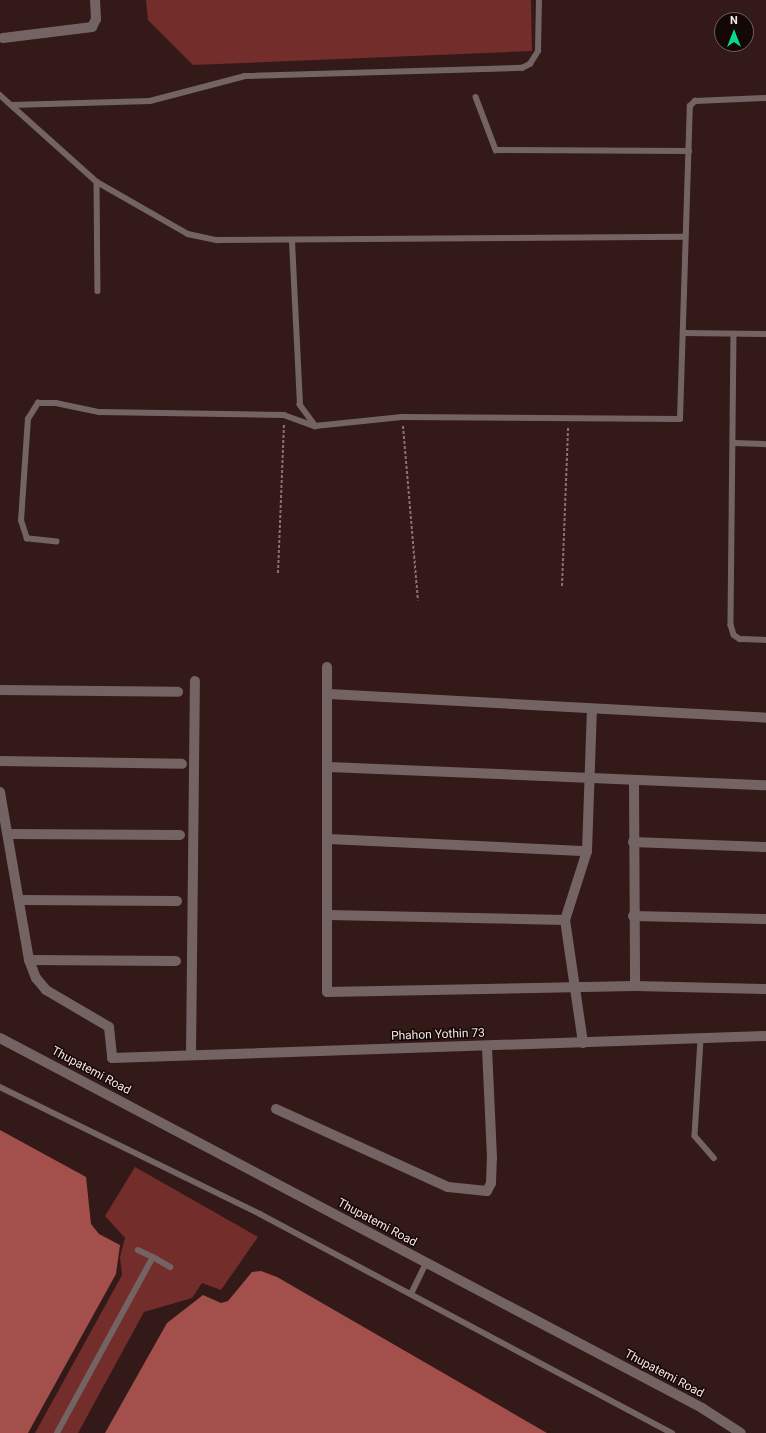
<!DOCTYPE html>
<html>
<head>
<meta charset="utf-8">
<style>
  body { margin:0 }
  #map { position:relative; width:766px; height:1433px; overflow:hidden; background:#331917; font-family:Roboto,sans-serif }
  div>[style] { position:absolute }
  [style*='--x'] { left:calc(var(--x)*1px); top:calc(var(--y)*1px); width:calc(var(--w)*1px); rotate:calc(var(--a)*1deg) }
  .green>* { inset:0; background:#732d2b }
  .water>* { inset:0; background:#a3504c }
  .path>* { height:2px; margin-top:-1px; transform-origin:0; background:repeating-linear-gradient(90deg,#8a7371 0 3px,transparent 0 5px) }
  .lane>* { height:5.5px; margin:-2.75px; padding:0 2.75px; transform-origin:2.75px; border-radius:2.75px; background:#736463 }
  .street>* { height:10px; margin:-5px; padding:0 5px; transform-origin:5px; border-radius:5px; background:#736463 }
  span { translate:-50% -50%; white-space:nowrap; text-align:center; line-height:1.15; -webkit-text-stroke:3px #130807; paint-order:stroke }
  .street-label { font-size:12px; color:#f8e5e3 }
  .north { position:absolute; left:714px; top:12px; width:40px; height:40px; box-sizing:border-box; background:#130807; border:1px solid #6f605f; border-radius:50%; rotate:0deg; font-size:11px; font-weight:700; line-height:16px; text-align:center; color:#f8e5e3 }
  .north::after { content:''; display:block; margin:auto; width:14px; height:18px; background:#09d98b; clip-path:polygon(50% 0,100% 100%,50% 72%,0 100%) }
</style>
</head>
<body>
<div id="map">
  <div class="green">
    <div style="clip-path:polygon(146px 0,531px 0,532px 51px,193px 65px,148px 20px)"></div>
    <div style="clip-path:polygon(135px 1167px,258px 1237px,221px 1290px,202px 1283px,192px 1298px,144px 1312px,78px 1433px,35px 1433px,122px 1275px,120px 1257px,125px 1238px,105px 1216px)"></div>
  </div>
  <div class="water">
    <div style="clip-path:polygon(0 1130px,86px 1177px,91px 1224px,99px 1234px,120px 1245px,116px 1274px,28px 1433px,0 1433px)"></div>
    <div style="clip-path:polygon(261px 1271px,277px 1277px,547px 1433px,105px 1433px,167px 1323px,203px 1295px,221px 1303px,228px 1301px,252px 1272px)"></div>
  </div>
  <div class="path">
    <div style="--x:403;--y:426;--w:175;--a:85.1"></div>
    <div style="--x:278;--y:573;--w:150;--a:-87.7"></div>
    <div style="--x:562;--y:586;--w:159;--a:-87.8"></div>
  </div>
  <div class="lane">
    <div style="--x:0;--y:95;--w:130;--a:41.9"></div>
    <div style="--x:97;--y:182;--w:105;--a:29.7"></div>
    <div style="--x:188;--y:234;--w:30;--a:12"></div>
    <div style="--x:217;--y:240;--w:468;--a:-0.4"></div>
    <div style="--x:476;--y:97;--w:57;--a:69.3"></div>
    <div style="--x:496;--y:150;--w:193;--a:0.3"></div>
    <div style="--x:12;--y:105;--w:138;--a:-1.7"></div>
    <div style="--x:150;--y:101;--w:98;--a:-14.7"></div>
    <div style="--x:245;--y:76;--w:277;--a:-1.7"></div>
    <div style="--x:522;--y:68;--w:9;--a:-27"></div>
    <div style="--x:530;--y:64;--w:15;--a:-58"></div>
    <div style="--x:538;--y:51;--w:51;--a:-88.9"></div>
    <div style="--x:97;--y:182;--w:109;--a:89.5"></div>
    <div style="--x:684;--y:333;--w:82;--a:0.7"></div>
    <div style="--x:734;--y:334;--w:291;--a:90.6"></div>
    <div style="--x:731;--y:625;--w:10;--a:73"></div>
    <div style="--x:734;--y:635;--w:7;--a:34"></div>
    <div style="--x:740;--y:639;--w:26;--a:2"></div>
    <div style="--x:315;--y:426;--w:87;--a:-5.9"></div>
    <div style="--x:402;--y:417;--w:278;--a:0.4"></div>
    <div style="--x:680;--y:419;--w:313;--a:-88.2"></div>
    <div style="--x:690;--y:106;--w:7;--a:-45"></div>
    <div style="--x:695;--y:101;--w:71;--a:-2.4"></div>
    <div style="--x:733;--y:443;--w:33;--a:2"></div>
    <div style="--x:57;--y:542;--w:30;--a:-174"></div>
    <div style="--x:27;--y:539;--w:19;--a:-108"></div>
    <div style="--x:21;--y:521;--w:102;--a:-86.1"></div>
    <div style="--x:28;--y:419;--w:19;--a:-58"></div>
    <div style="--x:38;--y:403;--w:18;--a:0"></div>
    <div style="--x:56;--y:403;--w:44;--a:11.8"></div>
    <div style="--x:99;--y:412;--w:185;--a:0.9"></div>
    <div style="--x:284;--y:415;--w:33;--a:20"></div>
    <div style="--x:315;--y:426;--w:26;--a:-126"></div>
    <div style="--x:300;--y:405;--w:165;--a:-92.8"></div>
    <div style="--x:701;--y:1040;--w:96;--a:93.6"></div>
    <div style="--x:695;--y:1136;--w:29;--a:49"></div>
    <div style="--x:0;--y:1087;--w:289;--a:26"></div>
    <div style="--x:260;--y:1214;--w:467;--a:28"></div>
    <div style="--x:138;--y:1250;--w:17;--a:25"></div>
    <div style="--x:411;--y:1294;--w:34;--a:-64"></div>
    <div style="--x:57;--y:1433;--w:200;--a:-61.4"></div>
    <div style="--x:153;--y:1257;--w:20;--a:30"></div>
  </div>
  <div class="street">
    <div style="--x:3;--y:38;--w:90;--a:-7"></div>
    <div style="--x:92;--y:27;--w:9;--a:-63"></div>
    <div style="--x:96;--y:19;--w:19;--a:-93"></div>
    <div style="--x:327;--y:667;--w:325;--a:90"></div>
    <div style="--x:327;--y:992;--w:308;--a:-1.1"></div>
    <div style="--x:635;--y:986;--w:131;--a:1.3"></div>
    <div style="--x:0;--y:690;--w:178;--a:0.6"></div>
    <div style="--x:329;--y:694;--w:438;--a:3.1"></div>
    <div style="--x:0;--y:761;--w:182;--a:0.9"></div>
    <div style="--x:329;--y:767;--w:437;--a:2.4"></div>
    <div style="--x:634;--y:780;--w:206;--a:89.7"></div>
    <div style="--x:0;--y:792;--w:170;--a:80.2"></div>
    <div style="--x:29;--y:960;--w:19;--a:69"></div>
    <div style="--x:36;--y:978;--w:16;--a:50"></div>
    <div style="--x:46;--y:990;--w:73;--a:30.4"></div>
    <div style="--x:109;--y:1027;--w:31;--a:84"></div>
    <div style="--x:112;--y:1058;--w:654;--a:-1.93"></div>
    <div style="--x:8;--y:834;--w:172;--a:0.3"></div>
    <div style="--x:329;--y:839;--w:258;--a:2.7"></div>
    <div style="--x:633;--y:842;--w:133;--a:2.2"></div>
    <div style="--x:21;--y:900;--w:156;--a:0.4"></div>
    <div style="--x:328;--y:915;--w:237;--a:1.2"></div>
    <div style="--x:633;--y:916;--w:133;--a:1.3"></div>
    <div style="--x:29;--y:960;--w:147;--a:0.4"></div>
    <div style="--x:0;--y:1038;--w:794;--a:27.79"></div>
    <div style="--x:702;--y:1408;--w:46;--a:32.7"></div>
    <div style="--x:583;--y:1043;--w:124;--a:-98.3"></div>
    <div style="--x:565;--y:920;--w:72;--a:-72.3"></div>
    <div style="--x:587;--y:851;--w:142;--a:-88"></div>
    <div style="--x:191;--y:1055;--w:374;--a:-89.4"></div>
    <div style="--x:276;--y:1109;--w:189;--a:24.4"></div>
    <div style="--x:448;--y:1187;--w:39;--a:6"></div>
    <div style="--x:487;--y:1191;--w:9;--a:-63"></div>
    <div style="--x:491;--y:1183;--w:25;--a:-88"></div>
    <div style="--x:492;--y:1158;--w:112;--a:-92.6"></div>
  </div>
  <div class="street-label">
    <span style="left:438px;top:1035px;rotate:-2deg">Phahon Yothin 73</span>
    <span style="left:91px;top:1071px;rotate:28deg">Thupatemi Road</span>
    <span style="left:377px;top:1223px;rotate:28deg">Thupatemi Road</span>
    <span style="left:664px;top:1374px;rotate:28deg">Thupatemi Road</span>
  </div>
  <div class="north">N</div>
</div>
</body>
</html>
